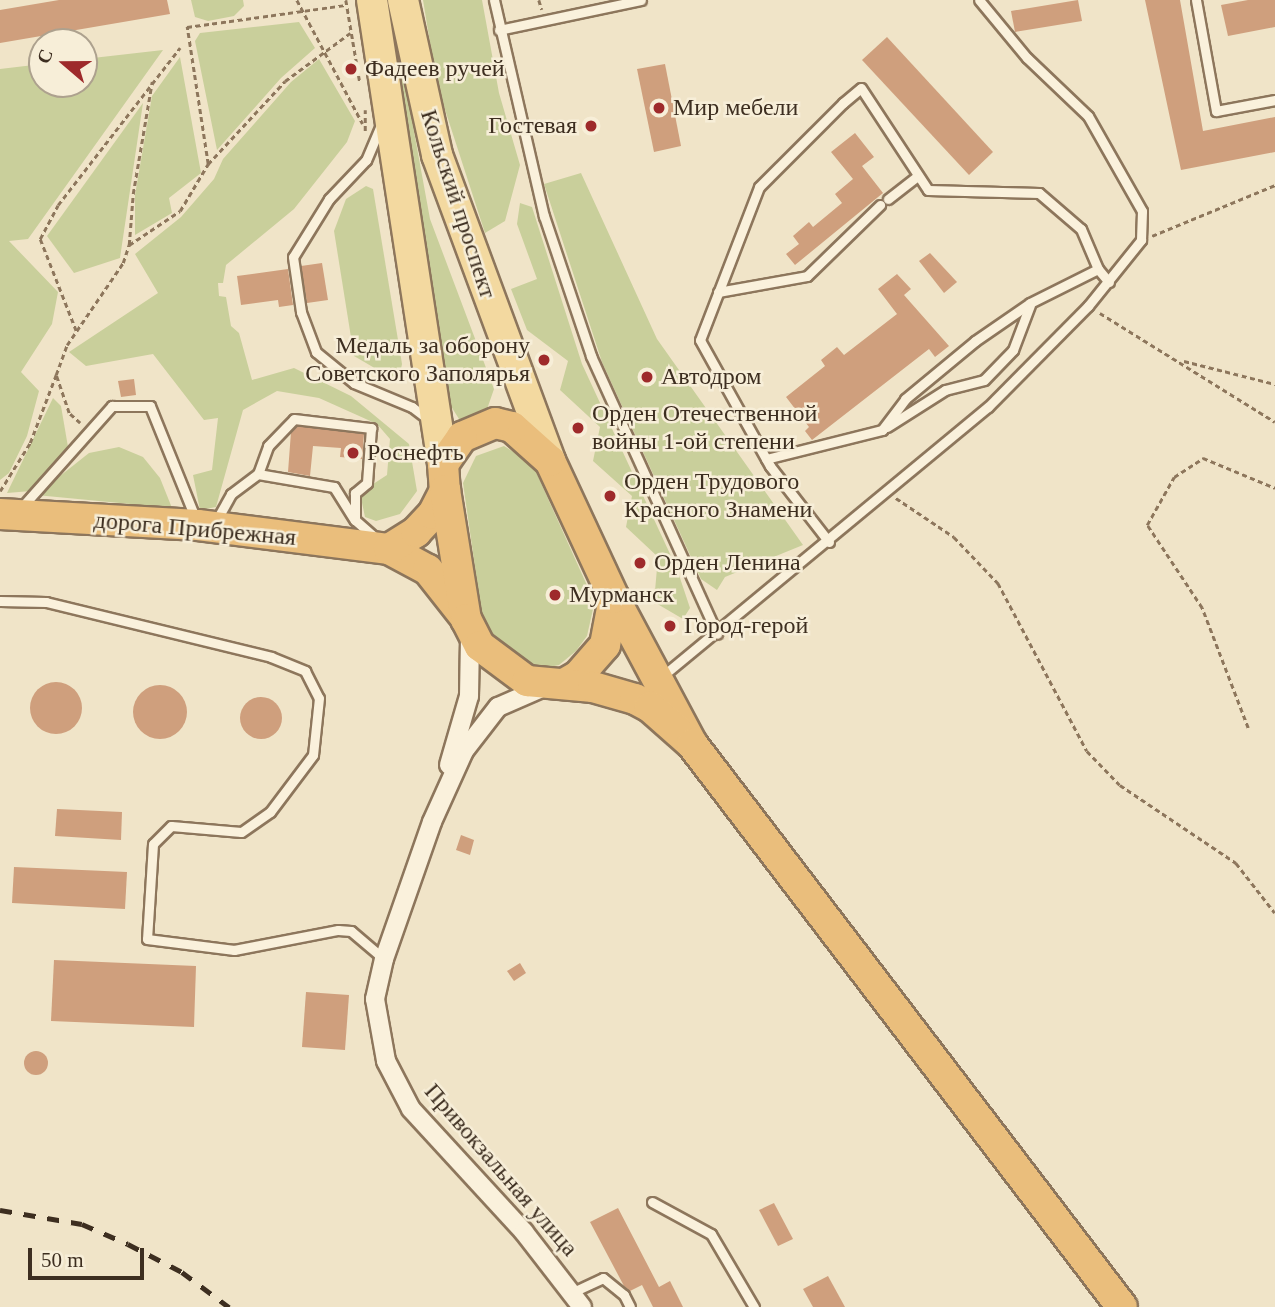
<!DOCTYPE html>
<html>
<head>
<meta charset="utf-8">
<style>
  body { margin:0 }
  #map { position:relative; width:1275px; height:1307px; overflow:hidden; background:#f0e4c8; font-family:Georgia,serif }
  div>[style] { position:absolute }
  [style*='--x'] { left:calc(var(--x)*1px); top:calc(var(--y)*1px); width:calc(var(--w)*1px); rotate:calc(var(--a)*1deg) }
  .green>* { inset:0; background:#c9cf9b }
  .building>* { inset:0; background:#cf9f7d }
  .round { border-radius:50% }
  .path>* { height:2.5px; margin-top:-1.25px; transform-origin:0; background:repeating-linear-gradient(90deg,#8d765c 0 5px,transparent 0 8.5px) }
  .roads { filter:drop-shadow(2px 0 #8d765c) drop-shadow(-2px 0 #8d765c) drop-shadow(0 2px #8d765c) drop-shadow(0 -2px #8d765c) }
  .service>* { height:9px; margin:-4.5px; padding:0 4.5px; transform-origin:4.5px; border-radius:4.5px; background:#faf1dc }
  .minor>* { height:18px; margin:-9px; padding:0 9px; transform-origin:9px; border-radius:9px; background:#faf1dc }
  .primary>* { height:30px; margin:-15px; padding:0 15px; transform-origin:15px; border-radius:15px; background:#f3d9a0 }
  .trunk>* { height:30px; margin:-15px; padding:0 15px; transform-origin:15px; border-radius:15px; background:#eabe7c }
  .rail>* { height:4.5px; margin-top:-2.25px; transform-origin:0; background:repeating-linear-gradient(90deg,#3d2e20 0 12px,transparent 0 24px) }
  .dots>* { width:19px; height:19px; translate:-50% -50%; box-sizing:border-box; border:4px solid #f7eed8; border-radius:50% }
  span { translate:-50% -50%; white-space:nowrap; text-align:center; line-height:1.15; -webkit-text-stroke:5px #f7eed8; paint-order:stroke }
  .poi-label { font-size:24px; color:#3d2e20 }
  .left { translate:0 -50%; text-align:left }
  .right { translate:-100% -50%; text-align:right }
  .street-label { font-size:24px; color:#3d2e20 }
  .north { position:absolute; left:28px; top:28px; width:70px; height:70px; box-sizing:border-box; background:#f7eed8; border:2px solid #ada18e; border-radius:50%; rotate:290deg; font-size:19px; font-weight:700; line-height:28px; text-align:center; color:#3d2e20 }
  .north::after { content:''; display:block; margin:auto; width:24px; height:32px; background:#9e2a2b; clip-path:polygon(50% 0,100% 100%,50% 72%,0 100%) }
  .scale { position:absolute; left:28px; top:1248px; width:116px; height:32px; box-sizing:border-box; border:4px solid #3d2e20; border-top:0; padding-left:9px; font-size:21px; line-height:24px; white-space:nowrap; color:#3d2e20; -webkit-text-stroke:5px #f7eed8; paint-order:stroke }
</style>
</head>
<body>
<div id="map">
  <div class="green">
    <div style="clip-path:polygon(191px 0,243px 0,244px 6px,234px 16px,208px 21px,195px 17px)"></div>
    <div style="clip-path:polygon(380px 0,390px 0,430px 219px,494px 389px,485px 415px,471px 420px,459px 419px,449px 403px)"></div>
    <div style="clip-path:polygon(423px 0,482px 0,499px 93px,520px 165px,505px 221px,485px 233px,437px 85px)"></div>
    <div style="clip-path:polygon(299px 22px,315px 48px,281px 78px,217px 150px,195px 41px,200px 33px)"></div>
    <div style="clip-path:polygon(163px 50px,28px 239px,9px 241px,58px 292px,52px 324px,21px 372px,39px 391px,27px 436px,9px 473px,0 480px,0 69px,42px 64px,42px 84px,84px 84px,84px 59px)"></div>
    <div style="clip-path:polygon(180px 57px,201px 173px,169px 198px,172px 213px,135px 235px,135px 195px,152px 96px)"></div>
    <div style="clip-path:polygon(319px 59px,355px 121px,347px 142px,294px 209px,226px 265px,223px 283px,218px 283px,219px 296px,226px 297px,231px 326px,239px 333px,252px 380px,294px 368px,351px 396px,409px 444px,417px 491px,400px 514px,376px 521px,365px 517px,361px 498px,364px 490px,387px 475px,390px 439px,377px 424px,319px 398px,277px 391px,243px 410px,216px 507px,200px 510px,193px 475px,212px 470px,218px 418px,204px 420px,153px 354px,86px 366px,69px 352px,158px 293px,135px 254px,181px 217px,214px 179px,223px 159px,291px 82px)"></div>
    <div style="clip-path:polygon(143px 103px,120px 258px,74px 273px,47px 236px)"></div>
    <div style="clip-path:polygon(581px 173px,657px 339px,803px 545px,725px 577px,717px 590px,701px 579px,602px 362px,544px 184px)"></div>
    <div style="clip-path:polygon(366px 186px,373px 189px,402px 364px,400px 374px,390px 377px,354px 356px,334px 231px,346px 199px)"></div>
    <div style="clip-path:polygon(520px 203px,532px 207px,582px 364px,677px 569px,690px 608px,683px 619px,654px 602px,658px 557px,626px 527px,632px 496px,593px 461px,600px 427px,560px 390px,568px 361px,527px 330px,511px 289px,537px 279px,517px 224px)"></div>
    <div style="clip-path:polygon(53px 398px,61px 406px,68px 447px,31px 491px,7px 493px)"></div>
    <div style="clip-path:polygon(504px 446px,532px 463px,590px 592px,593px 609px,587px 636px,576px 651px,559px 665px,539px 669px,517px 665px,484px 630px,463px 483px,476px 456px)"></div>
    <div style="clip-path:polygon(119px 447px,143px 457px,160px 478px,172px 508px,36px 495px,89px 453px)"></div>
  </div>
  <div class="building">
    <div style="clip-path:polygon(59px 0,167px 0,170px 14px,0 43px,0 10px)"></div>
    <div style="clip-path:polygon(1078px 0,1082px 21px,1015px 32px,1011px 11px)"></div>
    <div style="clip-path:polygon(1145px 0,1180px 0,1203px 131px,1275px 117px,1275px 152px,1181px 170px)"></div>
    <div style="clip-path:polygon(1248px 0,1275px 0,1275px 27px,1228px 36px,1221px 5px)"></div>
    <div style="clip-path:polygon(887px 37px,993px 152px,969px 175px,862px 60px)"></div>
    <div style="clip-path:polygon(665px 64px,681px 146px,654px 152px,637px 69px)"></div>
    <div style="clip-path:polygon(855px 133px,874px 157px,862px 166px,883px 193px,795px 265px,786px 254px,799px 244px,793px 236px,809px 222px,813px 227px,842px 203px,835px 194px,853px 179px,831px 152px)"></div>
    <div style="clip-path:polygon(930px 253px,957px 282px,944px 293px,919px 261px)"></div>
    <div style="clip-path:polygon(322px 263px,328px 300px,307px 303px,301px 266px)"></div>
    <div style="clip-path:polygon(288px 269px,293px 305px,279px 307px,278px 300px,241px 305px,237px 276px)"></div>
    <div style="clip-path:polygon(897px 274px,911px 289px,904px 295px,949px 346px,935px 357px,929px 349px,812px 440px,805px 431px,809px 427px,786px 397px,825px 366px,821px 360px,837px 347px,844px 355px,897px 314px,878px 289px)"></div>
    <div style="clip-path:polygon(134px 379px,136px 395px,121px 397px,118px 381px)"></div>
    <div style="clip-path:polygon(297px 426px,364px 434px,362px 459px,340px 457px,341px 448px,313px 446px,310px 476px,288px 472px,291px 432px)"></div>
    <div class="round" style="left:30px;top:682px;width:52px;height:52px"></div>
    <div class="round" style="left:133px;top:685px;width:54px;height:54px"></div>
    <div class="round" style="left:240px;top:697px;width:42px;height:42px"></div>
    <div style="clip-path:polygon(57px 809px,122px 812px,121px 840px,55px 836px)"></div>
    <div style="clip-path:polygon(461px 835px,474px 840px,470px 855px,456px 850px)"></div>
    <div style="clip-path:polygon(14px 867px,127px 872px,125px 909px,12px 903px)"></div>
    <div style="clip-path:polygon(54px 960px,196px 966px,194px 1027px,51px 1021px)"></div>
    <div style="clip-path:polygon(520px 963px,526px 973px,514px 981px,507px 971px)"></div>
    <div style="clip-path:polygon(306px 992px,349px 995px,345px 1050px,302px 1047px)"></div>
    <div class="round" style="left:24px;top:1051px;width:24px;height:24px"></div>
    <div style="clip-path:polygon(774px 1203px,793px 1239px,778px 1246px,759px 1210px)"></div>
    <div style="clip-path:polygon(618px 1208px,659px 1287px,670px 1281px,683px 1307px,653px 1307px,642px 1285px,630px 1291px,624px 1286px,590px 1222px)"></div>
    <div style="clip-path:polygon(828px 1276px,845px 1307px,813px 1307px,803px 1289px)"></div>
  </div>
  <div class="path">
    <div style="--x:297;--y:0;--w:140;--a:62"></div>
    <div style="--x:346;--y:0;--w:84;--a:80.4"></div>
    <div style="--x:539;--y:0;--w:10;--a:73"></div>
    <div style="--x:365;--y:131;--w:21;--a:-90"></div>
    <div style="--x:208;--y:164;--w:113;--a:-47.1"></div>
    <div style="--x:285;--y:81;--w:81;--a:-36.4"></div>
    <div style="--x:1152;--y:236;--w:133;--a:-22.5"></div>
    <div style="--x:129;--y:245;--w:51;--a:-85.5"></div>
    <div style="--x:133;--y:194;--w:114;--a:-80.4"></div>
    <div style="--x:1100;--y:313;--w:206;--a:31.9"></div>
    <div style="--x:76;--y:331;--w:99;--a:-111.4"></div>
    <div style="--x:40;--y:239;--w:38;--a:-62"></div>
    <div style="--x:58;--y:205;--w:199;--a:-52.2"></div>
    <div style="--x:1184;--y:361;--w:94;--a:14.2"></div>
    <div style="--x:80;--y:423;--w:15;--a:-138"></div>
    <div style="--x:69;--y:413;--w:40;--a:-108.9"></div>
    <div style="--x:56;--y:375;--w:32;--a:-70"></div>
    <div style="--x:67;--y:345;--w:99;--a:-55.7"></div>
    <div style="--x:123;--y:263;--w:19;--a:-72"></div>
    <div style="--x:129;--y:245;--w:61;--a:-33.7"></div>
    <div style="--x:180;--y:211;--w:55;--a:-59.2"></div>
    <div style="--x:208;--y:164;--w:139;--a:-98.7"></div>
    <div style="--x:187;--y:27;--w:161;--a:-7.9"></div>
    <div style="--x:0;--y:491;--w:57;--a:-58"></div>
    <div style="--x:30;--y:443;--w:73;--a:-69.1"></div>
    <div style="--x:896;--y:498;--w:70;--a:33.9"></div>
    <div style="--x:954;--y:537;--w:64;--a:46.3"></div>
    <div style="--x:998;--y:583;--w:190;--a:62.1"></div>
    <div style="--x:1087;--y:751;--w:47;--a:45.9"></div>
    <div style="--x:1120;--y:785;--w:140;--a:33.9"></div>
    <div style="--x:1236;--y:863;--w:63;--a:52"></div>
    <div style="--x:1248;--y:728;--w:129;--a:-111"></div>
    <div style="--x:1202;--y:608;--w:100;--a:-123.5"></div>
    <div style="--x:1147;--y:525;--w:55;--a:-60.6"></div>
    <div style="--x:1174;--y:477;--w:35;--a:-33"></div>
    <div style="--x:1203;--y:458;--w:78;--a:22.6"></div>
  </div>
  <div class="roads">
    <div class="service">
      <div style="--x:494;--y:0;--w:222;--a:77"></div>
      <div style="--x:544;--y:216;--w:148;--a:71.4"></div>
      <div style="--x:591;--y:356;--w:305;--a:65.6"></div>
      <div style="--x:1196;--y:0;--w:113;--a:79.8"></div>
      <div style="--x:1216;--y:111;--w:60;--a:-10.6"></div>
      <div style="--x:499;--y:30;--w:145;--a:-11.9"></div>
      <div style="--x:381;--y:125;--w:38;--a:113"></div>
      <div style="--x:366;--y:160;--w:54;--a:133.5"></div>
      <div style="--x:329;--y:199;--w:68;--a:121.8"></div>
      <div style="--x:293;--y:257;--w:56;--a:81.7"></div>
      <div style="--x:301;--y:312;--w:43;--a:69.4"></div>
      <div style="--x:316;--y:352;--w:49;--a:39.2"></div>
      <div style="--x:354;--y:383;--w:63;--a:22.5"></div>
      <div style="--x:412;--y:407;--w:21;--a:37"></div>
      <div style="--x:888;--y:199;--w:37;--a:-38"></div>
      <div style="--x:718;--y:292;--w:90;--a:-10.2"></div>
      <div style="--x:807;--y:276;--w:102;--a:-44.2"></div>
      <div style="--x:887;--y:427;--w:69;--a:-32.5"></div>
      <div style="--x:945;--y:390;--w:40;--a:-14.4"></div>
      <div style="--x:984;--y:380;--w:42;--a:-46"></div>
      <div style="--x:1013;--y:350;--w:48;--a:-69.3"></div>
      <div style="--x:766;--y:459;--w:120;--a:-14"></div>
      <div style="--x:882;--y:430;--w:39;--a:-53"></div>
      <div style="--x:905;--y:399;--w:91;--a:-39.6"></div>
      <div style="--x:975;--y:341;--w:67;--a:-34.6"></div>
      <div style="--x:1030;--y:303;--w:76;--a:-26.6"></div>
      <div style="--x:258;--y:474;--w:77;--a:9.7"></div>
      <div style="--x:334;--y:487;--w:39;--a:58"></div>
      <div style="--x:355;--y:520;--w:29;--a:41"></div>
      <div style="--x:21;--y:508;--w:137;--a:-48.3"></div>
      <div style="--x:112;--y:406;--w:38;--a:0"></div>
      <div style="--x:150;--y:406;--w:123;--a:68"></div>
      <div style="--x:215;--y:523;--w:33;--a:-61"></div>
      <div style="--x:231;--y:494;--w:34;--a:-37"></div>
      <div style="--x:258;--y:474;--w:30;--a:-70"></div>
      <div style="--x:268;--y:446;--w:37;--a:-46"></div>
      <div style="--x:294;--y:419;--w:78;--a:6.7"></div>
      <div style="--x:371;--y:428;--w:55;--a:94.2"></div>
      <div style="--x:367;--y:483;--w:16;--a:140"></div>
      <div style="--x:355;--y:493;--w:27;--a:90"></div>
      <div style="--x:829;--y:542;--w:96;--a:-127.8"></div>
      <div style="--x:770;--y:466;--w:144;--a:-119.1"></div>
      <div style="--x:700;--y:340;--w:164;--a:-68.9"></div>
      <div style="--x:759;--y:187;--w:119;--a:-45"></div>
      <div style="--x:843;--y:103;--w:23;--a:-40"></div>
      <div style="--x:861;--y:88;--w:122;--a:56.7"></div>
      <div style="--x:928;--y:190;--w:111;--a:1.5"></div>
      <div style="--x:1039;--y:193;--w:55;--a:40.6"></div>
      <div style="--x:1081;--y:229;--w:43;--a:67"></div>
      <div style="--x:1098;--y:269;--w:17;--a:50"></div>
      <div style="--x:0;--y:601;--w:46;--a:1.2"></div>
      <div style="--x:46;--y:602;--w:232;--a:13.7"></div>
      <div style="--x:271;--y:657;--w:37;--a:22"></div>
      <div style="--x:305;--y:671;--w:30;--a:63"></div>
      <div style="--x:319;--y:698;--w:57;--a:96"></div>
      <div style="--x:313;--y:755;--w:71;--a:127"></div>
      <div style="--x:270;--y:812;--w:35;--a:145"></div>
      <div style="--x:241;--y:832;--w:70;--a:-175.1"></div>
      <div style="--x:171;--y:826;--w:25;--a:135"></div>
      <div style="--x:153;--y:844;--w:95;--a:93.6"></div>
      <div style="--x:147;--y:939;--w:88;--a:7.2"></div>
      <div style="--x:234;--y:950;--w:106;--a:-10.9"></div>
      <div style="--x:338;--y:930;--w:13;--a:4"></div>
      <div style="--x:351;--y:931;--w:43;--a:40.3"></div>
      <div style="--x:660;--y:678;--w:425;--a:-39.6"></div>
      <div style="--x:988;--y:407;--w:142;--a:-45.3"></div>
      <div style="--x:1088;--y:306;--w:85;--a:-51.2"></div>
      <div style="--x:1141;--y:240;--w:29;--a:-88"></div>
      <div style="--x:1142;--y:211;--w:109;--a:-119.6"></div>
      <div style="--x:1088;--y:116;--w:84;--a:-136.4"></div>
      <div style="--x:1027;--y:58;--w:75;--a:-129.6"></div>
      <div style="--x:652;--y:1202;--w:67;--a:28.5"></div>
      <div style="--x:711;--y:1234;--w:85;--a:59.5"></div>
      <div style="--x:573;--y:1292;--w:33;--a:-25"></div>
      <div style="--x:603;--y:1278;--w:27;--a:39"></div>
      <div style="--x:624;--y:1295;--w:13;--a:63"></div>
    </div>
    <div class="minor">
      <div style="--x:544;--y:687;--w:50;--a:156.5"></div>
      <div style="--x:498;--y:707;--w:56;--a:127.7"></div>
      <div style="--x:464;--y:751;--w:78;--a:114.3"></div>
      <div style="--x:432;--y:822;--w:145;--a:109.3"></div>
      <div style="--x:384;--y:959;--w:41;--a:102.7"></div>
      <div style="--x:375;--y:999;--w:63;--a:79.9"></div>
      <div style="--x:386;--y:1061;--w:54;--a:62.5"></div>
      <div style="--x:411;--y:1109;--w:167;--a:47.4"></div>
      <div style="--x:524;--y:1232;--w:95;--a:52.3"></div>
      <div style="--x:449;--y:765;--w:72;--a:-73.8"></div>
      <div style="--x:469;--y:696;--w:60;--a:-89"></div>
    </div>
    <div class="primary">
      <div style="--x:372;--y:0;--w:469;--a:81.3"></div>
      <div style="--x:403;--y:0;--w:159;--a:77.6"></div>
      <div style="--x:437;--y:155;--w:326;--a:69.7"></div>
    </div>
    <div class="trunk">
      <div style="--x:0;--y:514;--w:198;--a:3.2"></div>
      <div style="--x:198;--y:525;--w:193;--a:7.2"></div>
      <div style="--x:389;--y:549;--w:44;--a:28.3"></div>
      <div style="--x:428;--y:570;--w:55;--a:51.7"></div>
      <div style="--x:389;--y:549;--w:32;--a:-32"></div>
      <div style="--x:416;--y:532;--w:25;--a:-47"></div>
      <div style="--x:433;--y:514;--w:27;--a:-63"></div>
      <div style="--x:564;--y:684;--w:16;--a:-30"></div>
      <div style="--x:578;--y:676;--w:41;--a:-48.9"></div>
      <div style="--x:605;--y:645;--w:48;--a:-79.2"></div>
      <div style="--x:692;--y:744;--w:166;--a:-118.1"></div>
      <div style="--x:614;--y:598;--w:151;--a:-115"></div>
      <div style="--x:550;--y:461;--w:51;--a:-138.2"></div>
      <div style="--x:512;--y:427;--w:17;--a:-167"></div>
      <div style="--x:495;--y:423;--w:36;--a:157"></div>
      <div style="--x:462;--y:437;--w:33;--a:125"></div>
      <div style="--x:443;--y:464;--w:26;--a:86"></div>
      <div style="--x:445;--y:490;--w:131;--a:80.8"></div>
      <div style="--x:466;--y:619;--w:30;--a:63"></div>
      <div style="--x:480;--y:646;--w:59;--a:36.7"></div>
      <div style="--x:527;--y:681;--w:66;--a:5.2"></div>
      <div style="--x:593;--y:687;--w:44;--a:15.9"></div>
      <div style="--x:635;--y:699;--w:17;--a:28"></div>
      <div style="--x:650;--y:707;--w:56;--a:41.4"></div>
      <div style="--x:692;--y:744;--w:708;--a:52.63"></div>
    </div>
  </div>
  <div class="rail">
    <div style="--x:0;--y:1210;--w:83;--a:9.7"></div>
    <div style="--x:82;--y:1224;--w:50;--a:23.5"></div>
    <div style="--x:128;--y:1244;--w:61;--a:27.4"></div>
    <div style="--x:182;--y:1272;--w:59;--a:36.7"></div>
  </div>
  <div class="dots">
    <div style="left:351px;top:69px;background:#9e2a2b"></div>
    <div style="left:659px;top:108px;background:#9e2a2b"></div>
    <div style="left:591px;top:126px;background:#9e2a2b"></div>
    <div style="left:544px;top:360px;background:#9e2a2b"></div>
    <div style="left:647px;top:377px;background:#9e2a2b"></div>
    <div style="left:578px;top:428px;background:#9e2a2b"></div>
    <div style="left:353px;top:453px;background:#9e2a2b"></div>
    <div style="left:610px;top:496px;background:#9e2a2b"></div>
    <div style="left:640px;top:563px;background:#9e2a2b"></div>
    <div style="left:555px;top:595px;background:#9e2a2b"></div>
    <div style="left:670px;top:626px;background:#9e2a2b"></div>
  </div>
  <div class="poi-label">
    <span class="left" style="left:365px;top:69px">Фадеев ручей</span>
    <span class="left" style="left:673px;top:108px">Мир мебели</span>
    <span class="right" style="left:577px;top:126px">Гостевая</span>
    <span class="right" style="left:530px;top:360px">Медаль за оборону<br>Советского Заполярья</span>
    <span class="left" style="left:661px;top:377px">Автодром</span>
    <span class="left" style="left:592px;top:428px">Орден Отечественной<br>войны 1-ой степени</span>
    <span class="left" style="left:367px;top:453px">Роснефть</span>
    <span class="left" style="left:624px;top:496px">Орден Трудового<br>Красного Знамени</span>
    <span class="left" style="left:654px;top:563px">Орден Ленина</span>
    <span class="left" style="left:569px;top:595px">Мурманск</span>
    <span class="left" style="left:684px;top:626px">Город-герой</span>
  </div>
  <div class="street-label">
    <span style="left:458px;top:204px;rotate:72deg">Кольский проспект</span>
    <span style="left:195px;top:529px;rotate:5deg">дорога Прибрежная</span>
    <span style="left:501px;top:1170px;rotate:49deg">Привокзальная улица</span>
  </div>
  <div class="north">С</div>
  <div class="scale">50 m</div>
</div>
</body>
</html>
